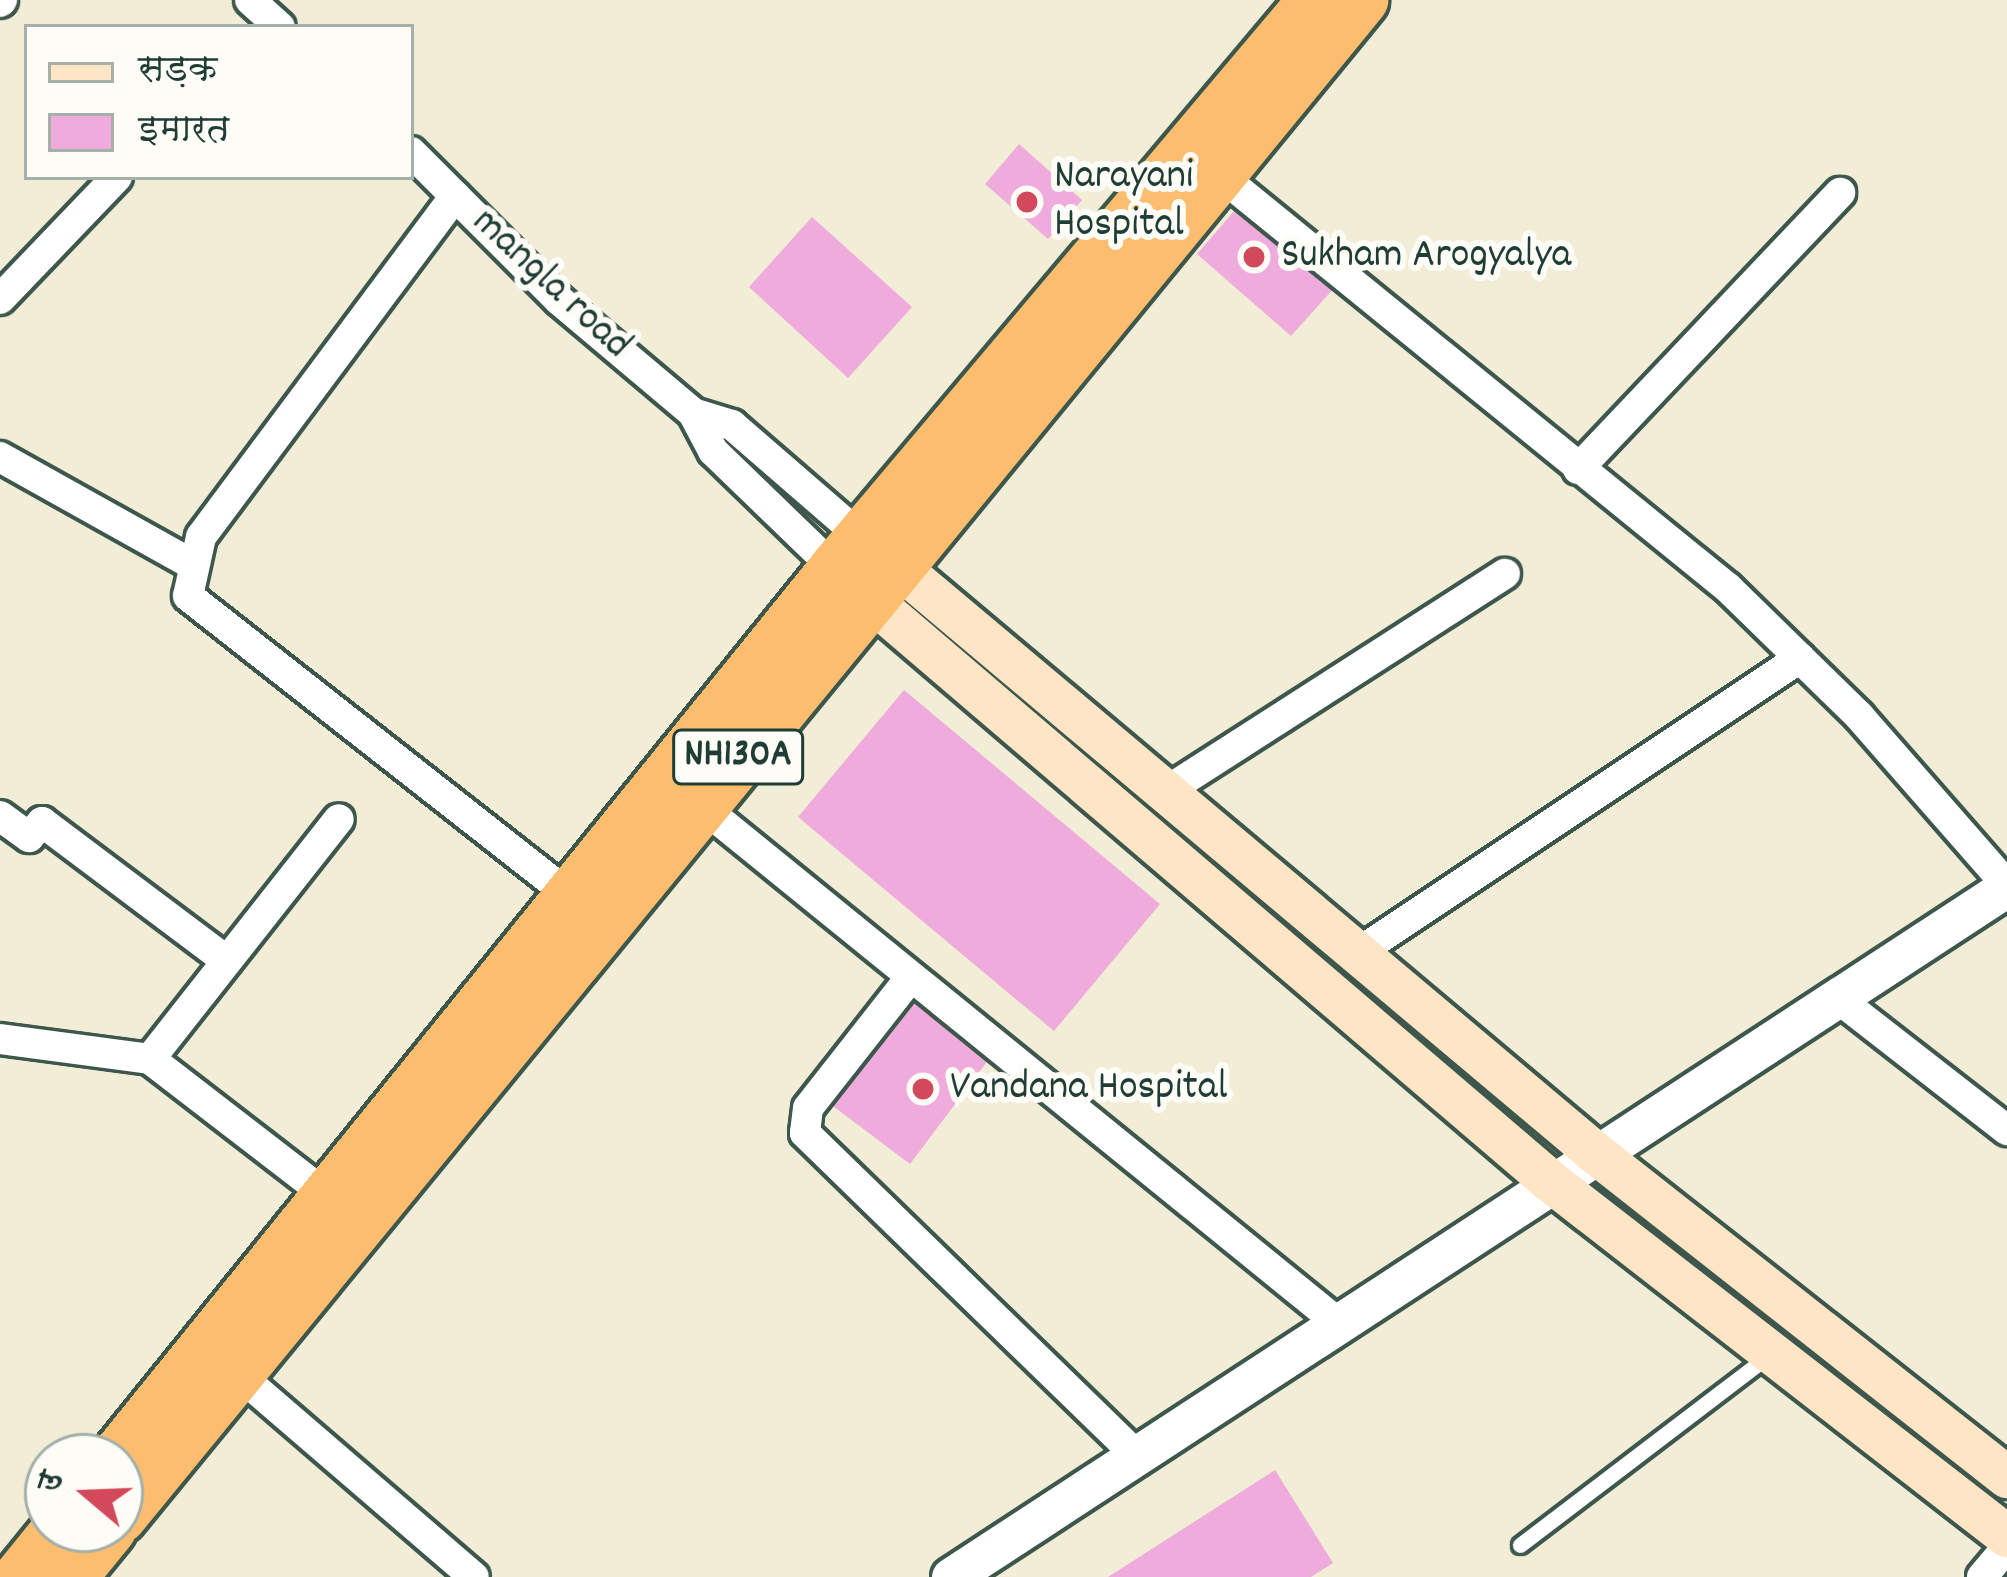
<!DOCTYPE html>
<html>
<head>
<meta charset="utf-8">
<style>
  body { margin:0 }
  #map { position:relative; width:2007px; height:1577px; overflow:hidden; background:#f1edd7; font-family:Dekko,"Playpen Sans Deva",sans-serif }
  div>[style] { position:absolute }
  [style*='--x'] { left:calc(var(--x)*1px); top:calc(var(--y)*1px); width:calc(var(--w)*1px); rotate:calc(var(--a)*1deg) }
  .building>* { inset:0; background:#efabdc }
  .roads { filter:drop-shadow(3px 0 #3e574c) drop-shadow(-3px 0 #3e574c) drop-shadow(0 3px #3e574c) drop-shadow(0 -3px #3e574c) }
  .service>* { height:15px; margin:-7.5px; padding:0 7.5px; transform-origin:7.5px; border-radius:7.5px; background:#fff }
  .minor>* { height:30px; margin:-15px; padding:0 15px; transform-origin:15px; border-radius:15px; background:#fff }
  .tertiary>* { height:39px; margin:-19.5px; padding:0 19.5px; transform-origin:19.5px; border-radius:19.5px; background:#fff }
  .secondary>* { height:42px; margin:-21px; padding:0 21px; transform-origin:21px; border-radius:21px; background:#fee5c5 }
  .trunk>* { height:51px; margin:-25.5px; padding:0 25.5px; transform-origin:25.5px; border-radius:25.5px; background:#fcbd6f }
  .dots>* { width:33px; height:33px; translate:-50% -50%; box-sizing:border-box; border:6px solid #fdfcf7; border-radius:50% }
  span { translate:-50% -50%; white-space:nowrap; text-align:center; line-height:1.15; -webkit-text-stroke:12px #fdfcf7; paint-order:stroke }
  .shield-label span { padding:3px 9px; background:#fdfcf7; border:3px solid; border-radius:9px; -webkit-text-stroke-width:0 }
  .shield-label { font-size:39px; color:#1f3d34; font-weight:700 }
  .poi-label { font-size:42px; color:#1f3d34 }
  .left { translate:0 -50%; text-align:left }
  .street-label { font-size:42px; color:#1f3d34 }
  .legend { position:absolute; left:24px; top:24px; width:390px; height:156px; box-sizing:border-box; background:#fdfcf7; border:3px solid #a4b0a9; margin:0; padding:15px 21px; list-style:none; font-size:36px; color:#1f3d34 }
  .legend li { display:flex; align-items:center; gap:24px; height:60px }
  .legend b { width:60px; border:3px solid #a4b0a9 }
  .north { position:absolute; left:24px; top:1433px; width:120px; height:120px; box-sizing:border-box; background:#fdfcf7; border:3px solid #a4b0a9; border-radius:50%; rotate:289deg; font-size:33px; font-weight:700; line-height:48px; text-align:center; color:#1f3d34 }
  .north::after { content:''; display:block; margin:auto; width:42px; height:54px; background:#d1495b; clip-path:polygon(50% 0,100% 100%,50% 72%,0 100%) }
</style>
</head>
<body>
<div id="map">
  <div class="building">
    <div style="clip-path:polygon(1019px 144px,1082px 200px,1048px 239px,985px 184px)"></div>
    <div style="clip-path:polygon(1241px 203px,1335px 287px,1291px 336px,1197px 254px)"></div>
    <div style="clip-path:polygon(812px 217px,912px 307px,848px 378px,749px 287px)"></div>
    <div style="clip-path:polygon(904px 690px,1160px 904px,1054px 1031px,798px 817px)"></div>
    <div style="clip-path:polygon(911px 994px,992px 1055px,910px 1164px,829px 1103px)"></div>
    <div style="clip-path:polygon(1275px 1470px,1333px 1563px,1311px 1577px,1108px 1577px)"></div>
  </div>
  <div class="roads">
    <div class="service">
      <div style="--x:1520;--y:1545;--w:313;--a:-37.3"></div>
    </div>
    <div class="minor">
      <div style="--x:250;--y:0;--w:40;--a:42"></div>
      <div style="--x:0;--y:2;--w:3;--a:-45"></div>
      <div style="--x:411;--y:152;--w:209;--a:45"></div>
      <div style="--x:559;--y:300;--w:175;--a:40.1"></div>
      <div style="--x:693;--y:413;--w:43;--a:62.2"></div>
      <div style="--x:713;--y:451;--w:168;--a:44"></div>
      <div style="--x:1215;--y:171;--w:661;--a:39.11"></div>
      <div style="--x:1728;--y:588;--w:183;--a:44.3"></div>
      <div style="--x:1859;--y:716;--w:225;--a:48.8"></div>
      <div style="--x:455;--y:196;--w:425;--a:126.7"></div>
      <div style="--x:201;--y:537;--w:60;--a:102.4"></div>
      <div style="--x:188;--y:596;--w:487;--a:38.1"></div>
      <div style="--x:0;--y:299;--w:169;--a:-46.2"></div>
      <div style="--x:693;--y:413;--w:41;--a:17.1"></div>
      <div style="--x:732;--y:425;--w:169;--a:40.9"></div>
      <div style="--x:0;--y:457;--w:218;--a:29.2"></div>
      <div style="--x:1578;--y:469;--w:381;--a:-46.5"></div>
      <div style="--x:1165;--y:792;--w:404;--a:-32.7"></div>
      <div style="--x:699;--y:804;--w:822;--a:39.07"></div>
      <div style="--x:0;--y:816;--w:36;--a:36"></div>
      <div style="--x:29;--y:837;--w:20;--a:-49"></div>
      <div style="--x:42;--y:822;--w:231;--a:36.9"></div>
      <div style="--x:1359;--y:952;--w:530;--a:-33.69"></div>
      <div style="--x:910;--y:978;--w:165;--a:128.1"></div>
      <div style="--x:808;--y:1108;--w:25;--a:97"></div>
      <div style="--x:805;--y:1133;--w:462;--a:44.2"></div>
      <div style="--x:1836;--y:997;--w:217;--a:37.9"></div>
      <div style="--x:0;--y:1039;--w:151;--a:7.6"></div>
      <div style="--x:150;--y:1059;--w:225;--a:37.6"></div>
      <div style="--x:150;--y:1059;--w:305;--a:-51.8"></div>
      <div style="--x:238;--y:1374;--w:311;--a:40.7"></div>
      <div style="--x:1982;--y:1577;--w:39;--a:-50"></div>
    </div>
    <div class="tertiary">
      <div style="--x:951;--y:1577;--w:1261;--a:-33.16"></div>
    </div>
    <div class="secondary">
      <div style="--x:877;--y:549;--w:937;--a:40.06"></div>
      <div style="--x:1594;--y:1152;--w:526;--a:38.2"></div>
      <div style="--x:846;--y:579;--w:926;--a:40.53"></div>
      <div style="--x:1550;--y:1181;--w:579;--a:37.84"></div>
    </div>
    <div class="trunk">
      <div style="--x:115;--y:1457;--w:1143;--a:-51.03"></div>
      <div style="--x:834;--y:568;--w:743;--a:-49.86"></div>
      <div style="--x:120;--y:1517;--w:1961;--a:-50.69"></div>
      <div style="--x:18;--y:1577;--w:62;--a:-50.9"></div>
      <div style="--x:71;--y:1577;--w:62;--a:-50.9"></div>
    </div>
  </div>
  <div class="dots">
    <div style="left:1027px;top:202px;background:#d1495b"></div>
    <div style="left:1254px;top:257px;background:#d1495b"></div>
    <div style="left:923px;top:1089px;background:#d1495b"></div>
  </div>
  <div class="shield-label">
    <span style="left:738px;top:757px">NH130A</span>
  </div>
  <div class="poi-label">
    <span class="left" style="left:1054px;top:202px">Narayani<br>Hospital</span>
    <span class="left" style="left:1281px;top:257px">Sukham Arogyalya</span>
    <span class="left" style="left:950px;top:1089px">Vandana Hospital</span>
  </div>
  <div class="street-label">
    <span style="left:550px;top:285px;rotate:43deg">mangla road</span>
  </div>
  <ul class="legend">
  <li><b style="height:15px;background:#fee5c5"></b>सड़क</li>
  <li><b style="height:33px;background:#efabdc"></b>इमारत</li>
  </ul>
  <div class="north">उ</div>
</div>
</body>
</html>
